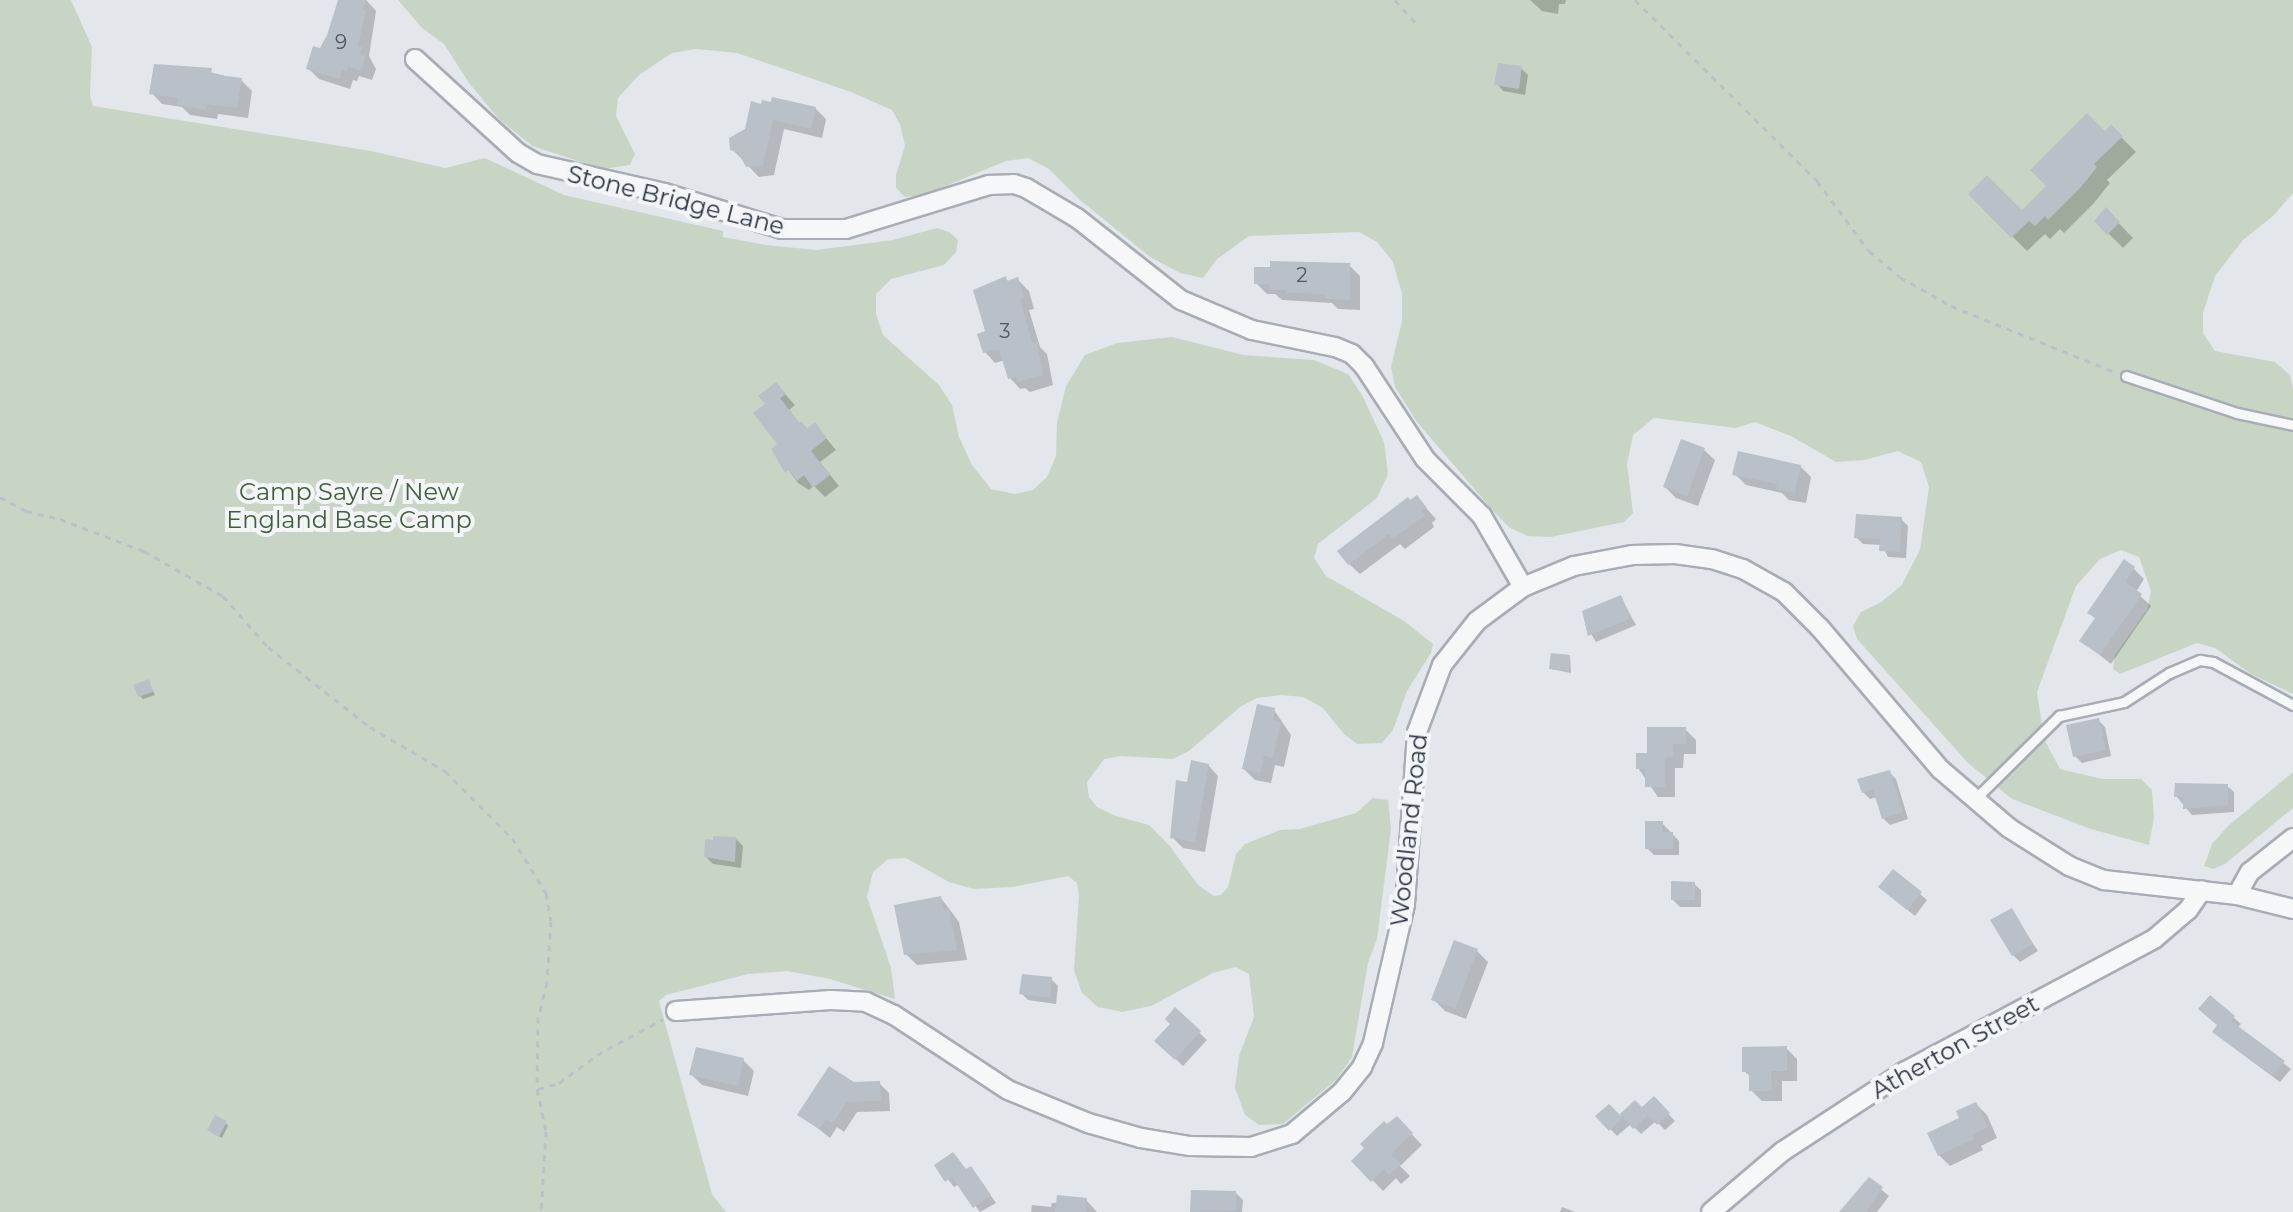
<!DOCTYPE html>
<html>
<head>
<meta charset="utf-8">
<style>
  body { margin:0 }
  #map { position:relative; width:2293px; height:1212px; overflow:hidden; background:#e3e6eb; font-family:Montserrat,sans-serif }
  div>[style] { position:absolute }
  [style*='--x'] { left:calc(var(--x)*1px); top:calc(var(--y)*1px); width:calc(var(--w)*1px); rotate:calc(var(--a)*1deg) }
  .green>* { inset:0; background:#c9d5c4 }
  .shadow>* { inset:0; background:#0003 }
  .building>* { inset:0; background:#bac0c8 }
  .path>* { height:3px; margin-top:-1.5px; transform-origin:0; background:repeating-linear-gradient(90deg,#bdc1c6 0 6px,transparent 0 12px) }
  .roads { filter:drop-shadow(2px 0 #a8adb5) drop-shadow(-2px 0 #a8adb5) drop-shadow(0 2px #a8adb5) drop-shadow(0 -2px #a8adb5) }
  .lane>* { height:9px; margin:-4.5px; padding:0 4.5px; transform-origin:4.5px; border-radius:4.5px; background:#f6f7f9 }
  .street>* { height:18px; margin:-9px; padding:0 9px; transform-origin:9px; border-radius:9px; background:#f6f7f9 }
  span { translate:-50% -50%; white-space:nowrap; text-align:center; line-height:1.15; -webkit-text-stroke:8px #f3f5f8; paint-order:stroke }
  .number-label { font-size:20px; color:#4f5864 }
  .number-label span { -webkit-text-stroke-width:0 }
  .street-label { font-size:24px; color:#2b3543 }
  .park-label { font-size:24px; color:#415f38 }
</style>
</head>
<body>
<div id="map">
  <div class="green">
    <div style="clip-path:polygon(0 0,71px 0,92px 47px,90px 95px,93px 106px,371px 151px,445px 168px,485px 158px,564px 195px,723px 231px,723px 237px,766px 245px,816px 250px,893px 240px,937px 228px,949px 232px,958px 240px,956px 252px,944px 265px,891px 279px,876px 294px,876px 314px,883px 335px,939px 385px,952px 405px,959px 437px,972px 465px,991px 489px,1015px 494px,1033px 490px,1047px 477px,1056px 456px,1057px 423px,1066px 386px,1085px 355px,1117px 343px,1172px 337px,1243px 355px,1314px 360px,1348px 374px,1362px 395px,1384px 442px,1388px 474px,1377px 498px,1318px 544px,1314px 558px,1326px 576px,1404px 621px,1433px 644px,1431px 653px,1407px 691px,1393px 730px,1382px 743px,1357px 744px,1344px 734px,1323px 708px,1303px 697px,1281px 695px,1257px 698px,1240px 707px,1189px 751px,1173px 759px,1121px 756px,1104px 759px,1087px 782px,1089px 797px,1097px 807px,1116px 816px,1149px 825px,1169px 845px,1198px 885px,1214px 896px,1221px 895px,1228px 887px,1236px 854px,1245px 844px,1280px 830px,1300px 829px,1356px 813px,1373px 798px,1388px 800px,1391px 829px,1377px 939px,1368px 963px,1352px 1057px,1336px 1080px,1283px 1124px,1259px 1125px,1245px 1115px,1235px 1088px,1239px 1056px,1254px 1017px,1249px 974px,1236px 967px,1213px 973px,1151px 1006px,1122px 1012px,1098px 1007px,1082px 993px,1074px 970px,1079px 896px,1077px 883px,1068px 876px,1012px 887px,974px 889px,949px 882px,906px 858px,888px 859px,873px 872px,867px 897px,891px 968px,895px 999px,830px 979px,787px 971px,748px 974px,666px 995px,659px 1001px,712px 1194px,726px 1212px,0 1212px)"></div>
    <div style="clip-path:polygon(398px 0,2293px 0,2293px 193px,2273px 216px,2243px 240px,2215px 276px,2203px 313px,2203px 333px,2215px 351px,2275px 362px,2290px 375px,2293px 390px,2293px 694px,2251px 674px,2215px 648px,2197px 643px,2120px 674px,2113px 669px,2115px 655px,2147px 610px,2151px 591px,2139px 557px,2121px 550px,2100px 559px,2076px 586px,2037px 692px,2044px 739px,2060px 769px,2102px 779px,2141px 779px,2152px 790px,2154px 818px,2149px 845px,2091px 829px,2012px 799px,1968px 763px,1857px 639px,1853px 626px,1861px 612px,1880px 603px,1901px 586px,1920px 550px,1929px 487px,1921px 462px,1898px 451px,1864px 460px,1836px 462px,1791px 436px,1755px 422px,1736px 428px,1654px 418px,1633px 435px,1627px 464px,1633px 513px,1624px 522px,1550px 537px,1528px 536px,1510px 528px,1494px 512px,1417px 422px,1395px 387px,1391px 367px,1402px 321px,1402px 294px,1393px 262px,1377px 242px,1359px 232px,1249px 236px,1217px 259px,1203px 278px,1180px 273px,1150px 257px,1080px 200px,1049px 169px,1028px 158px,1006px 161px,924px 195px,905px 197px,896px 188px,896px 175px,905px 146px,900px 124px,892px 110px,851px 92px,737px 53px,696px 49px,672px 53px,639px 75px,618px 98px,616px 116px,635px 154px,630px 165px,603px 169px,532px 146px,499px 119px,469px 83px,444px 44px,422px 28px)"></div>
    <div style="clip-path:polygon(2293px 772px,2293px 808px,2225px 864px,2213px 869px,2204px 866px,2212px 844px,2228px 826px)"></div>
  </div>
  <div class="shadow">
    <div style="clip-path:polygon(344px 0,366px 0,376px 11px,369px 56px,376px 69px,372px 80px,359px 76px,357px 81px,353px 80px,350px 89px,319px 79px,308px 68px,321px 50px)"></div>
    <div style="clip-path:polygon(1530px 0,1566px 0,1565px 4px,1559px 4px,1558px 14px,1542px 11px)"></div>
    <div style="clip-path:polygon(185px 66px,241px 80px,252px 91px,248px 118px,218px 114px,217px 119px,190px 115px,182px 107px,162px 104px,152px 93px,185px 71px)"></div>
    <div style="clip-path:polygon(1521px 68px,1528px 75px,1525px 95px,1503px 91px,1497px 84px)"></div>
    <div style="clip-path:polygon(752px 104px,815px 108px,826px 119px,822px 138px,784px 129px,774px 175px,759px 177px,732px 149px,747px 130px)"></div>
    <div style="clip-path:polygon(2111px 127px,2136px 152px,2107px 180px,2110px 183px,2094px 203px,2064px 233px,2060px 229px,2050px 239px,2045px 234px,2027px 251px,1970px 194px,2022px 213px)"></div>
    <div style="clip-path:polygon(2106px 210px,2133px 238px,2123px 248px,2096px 221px)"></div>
    <div style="clip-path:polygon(1349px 265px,1360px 276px,1360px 310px,1338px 309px,1332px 303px,1282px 300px,1275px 294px,1267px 294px,1256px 283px)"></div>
    <div style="clip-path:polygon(1006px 279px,1009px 282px,1018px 280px,1029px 291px,1034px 309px,1029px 310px,1040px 347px,1047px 354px,1053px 385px,1030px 392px,1025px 388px,1020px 389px,1010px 378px,1005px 360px,995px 363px,985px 352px)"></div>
    <div style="clip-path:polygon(776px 384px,795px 405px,789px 410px,800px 424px,808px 430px,815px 425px,836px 450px,820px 462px,839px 486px,825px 497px,814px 486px,809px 490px,798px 483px,774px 450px,780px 445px,768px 405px)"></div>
    <div style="clip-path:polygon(1704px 450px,1715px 460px,1698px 506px,1676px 498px,1665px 487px)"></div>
    <div style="clip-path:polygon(1800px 466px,1811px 477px,1806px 503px,1789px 500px,1782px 493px,1746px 485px,1735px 474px)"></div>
    <div style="clip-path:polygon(1417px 498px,1436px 519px,1432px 523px,1434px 527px,1405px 549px,1400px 544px,1360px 574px,1349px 564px)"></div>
    <div style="clip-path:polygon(1901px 519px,1908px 526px,1906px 558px,1888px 557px,1882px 545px,1863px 544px,1856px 537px)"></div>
    <div style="clip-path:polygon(2133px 568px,2144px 579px,2136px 592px,2151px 606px,2111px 664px,2082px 641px,2096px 619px,2090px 613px)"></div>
    <div style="clip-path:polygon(1621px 598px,1636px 625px,1596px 642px,1585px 624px)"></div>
    <div style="clip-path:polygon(1570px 657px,1571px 673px,1551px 669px)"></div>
    <div style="clip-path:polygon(148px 682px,155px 695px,143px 699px,140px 696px)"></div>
    <div style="clip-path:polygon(1274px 710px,1291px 735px,1284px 767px,1275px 765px,1271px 783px,1255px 780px,1244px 769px)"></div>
    <div style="clip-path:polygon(2098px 720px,2105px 727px,2111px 756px,2082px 763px,2075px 756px)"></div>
    <div style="clip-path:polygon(1685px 729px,1696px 740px,1696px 754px,1684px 754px,1683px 768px,1675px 768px,1675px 797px,1658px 797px,1638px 768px)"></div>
    <div style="clip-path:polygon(1208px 765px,1218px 776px,1205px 852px,1183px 848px,1172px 837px,1189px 784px)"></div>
    <div style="clip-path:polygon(1889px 772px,1896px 779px,1908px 819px,1890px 825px,1883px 818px,1877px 797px,1870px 799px,1863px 792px)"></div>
    <div style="clip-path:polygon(2227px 786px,2234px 792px,2234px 812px,2192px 815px,2176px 796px)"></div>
    <div style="clip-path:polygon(1662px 823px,1679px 841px,1679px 855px,1654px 855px,1647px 848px)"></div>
    <div style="clip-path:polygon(736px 839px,743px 846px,741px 868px,713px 864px,706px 857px)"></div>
    <div style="clip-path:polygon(1694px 884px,1701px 890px,1701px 907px,1680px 907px,1673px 900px)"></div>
    <div style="clip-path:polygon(1888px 894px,1920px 894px,1927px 900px,1915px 916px)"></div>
    <div style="clip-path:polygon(941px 898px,959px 922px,967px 960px,917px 965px,906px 954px)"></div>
    <div style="clip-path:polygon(2011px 910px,2038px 951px,2020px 962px,2013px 955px)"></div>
    <div style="clip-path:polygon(1477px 951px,1488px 962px,1466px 1019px,1445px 1011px,1434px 1000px)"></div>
    <div style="clip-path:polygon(1051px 979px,1058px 986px,1056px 1004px,1028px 1000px,1021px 993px)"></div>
    <div style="clip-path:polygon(2210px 997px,2241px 1024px,2237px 1028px,2291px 1069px,2280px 1082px,2221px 1038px)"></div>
    <div style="clip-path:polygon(1175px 1010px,1207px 1040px,1183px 1066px,1157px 1041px,1173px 1024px)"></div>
    <div style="clip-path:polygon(1786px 1048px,1797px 1059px,1797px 1081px,1782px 1081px,1782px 1101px,1762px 1101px,1751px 1090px,1751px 1077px,1744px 1071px)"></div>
    <div style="clip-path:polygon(743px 1060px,754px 1071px,748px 1096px,702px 1085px,691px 1074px)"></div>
    <div style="clip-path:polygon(879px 1083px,889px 1093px,890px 1111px,857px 1112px,844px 1132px,837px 1127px,830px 1138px,800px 1114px,853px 1084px)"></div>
    <div style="clip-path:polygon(1654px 1099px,1675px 1121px,1665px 1130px,1656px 1121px,1641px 1134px,1631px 1124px,1617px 1136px,1598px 1116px,1619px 1117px,1635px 1103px,1642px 1110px)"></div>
    <div style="clip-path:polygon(1976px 1104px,1987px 1115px,1997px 1138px,1981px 1146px,1983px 1150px,1950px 1166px,1939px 1155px,1961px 1119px)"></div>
    <div style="clip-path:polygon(1397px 1119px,1422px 1145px,1400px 1166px,1410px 1176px,1401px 1184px,1396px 1178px,1383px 1191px,1354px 1161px)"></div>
    <div style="clip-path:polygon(226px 1123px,228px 1126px,222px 1138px,212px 1133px)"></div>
    <div style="clip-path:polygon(937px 1165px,967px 1171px,971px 1168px,996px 1203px,980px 1212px,959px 1184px,954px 1187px)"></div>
    <div style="clip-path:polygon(1870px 1180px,1889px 1196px,1877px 1212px,1842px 1212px)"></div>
    <div style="clip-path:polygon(1193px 1192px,1236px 1193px,1243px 1200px,1242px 1212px,1192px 1212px)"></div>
    <div style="clip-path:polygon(1086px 1200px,1097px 1212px,1031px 1212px,1032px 1205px,1051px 1207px,1052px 1203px)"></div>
    <div style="clip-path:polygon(1562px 1207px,1575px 1212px,1560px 1212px)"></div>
  </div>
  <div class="building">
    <div style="clip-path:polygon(338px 0,366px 0,363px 9px,366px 10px,358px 46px,362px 47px,360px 55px,366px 56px,361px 71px,348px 67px,347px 71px,342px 70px,339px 79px,306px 69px,313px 46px,320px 48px,327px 35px)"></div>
    <div style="clip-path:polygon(1498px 63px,1522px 66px,1519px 89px,1494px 85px)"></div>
    <div style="clip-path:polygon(154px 64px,212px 68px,211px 74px,242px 78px,237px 108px,207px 104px,206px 110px,177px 105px,178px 98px,149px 94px)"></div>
    <div style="clip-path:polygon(772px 97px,816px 107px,811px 129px,773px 120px,763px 165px,746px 167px,738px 152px,730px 150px,729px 138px,745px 129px,751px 101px,761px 104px,762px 100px,771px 102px)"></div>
    <div style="clip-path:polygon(2087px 113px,2105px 131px,2111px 124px,2123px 136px,2094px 164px,2097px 167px,2080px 188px,2048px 220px,2045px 216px,2035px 226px,2029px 221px,2011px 238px,1968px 194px,1987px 175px,2022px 210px,2046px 186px,2030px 170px)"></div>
    <div style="clip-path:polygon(2106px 207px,2120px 222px,2107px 235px,2094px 221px)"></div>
    <div style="clip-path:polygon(1270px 261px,1350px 263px,1350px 300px,1325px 299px,1325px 294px,1287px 293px,1287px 290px,1269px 290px,1269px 284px,1254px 284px,1254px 267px,1270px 267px)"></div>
    <div style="clip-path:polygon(1006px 276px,1007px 281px,1018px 277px,1024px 298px,1020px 299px,1032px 342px,1037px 341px,1043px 375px,1017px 382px,1016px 377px,1008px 379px,999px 349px,983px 353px,977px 334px,985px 331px,973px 290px)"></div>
    <div style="clip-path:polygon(776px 382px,786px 394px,780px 398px,799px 423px,801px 421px,807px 428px,815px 422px,827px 438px,811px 451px,830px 475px,813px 488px,804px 475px,797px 481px,789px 470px,785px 473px,771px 449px,777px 444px,753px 413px,765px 404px,758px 396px)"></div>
    <div style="clip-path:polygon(1681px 439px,1705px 448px,1687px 496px,1663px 487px)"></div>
    <div style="clip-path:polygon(1738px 451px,1801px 465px,1795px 493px,1776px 489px,1777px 484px,1732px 475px)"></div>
    <div style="clip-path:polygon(1417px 495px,1427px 508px,1422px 511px,1425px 515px,1393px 539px,1389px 534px,1348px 565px,1337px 551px,1408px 497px,1410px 500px)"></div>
    <div style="clip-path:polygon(1856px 514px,1902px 517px,1900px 552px,1879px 551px,1880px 539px,1854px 538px)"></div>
    <div style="clip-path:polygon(2124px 559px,2135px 567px,2125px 582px,2142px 594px,2100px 655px,2079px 641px,2095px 618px,2087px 613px)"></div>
    <div style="clip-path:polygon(1621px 595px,1631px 618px,1588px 636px,1582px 611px)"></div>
    <div style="clip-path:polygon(1551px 653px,1570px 655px,1569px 671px,1549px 669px)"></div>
    <div style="clip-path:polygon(149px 679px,153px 692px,138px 697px,133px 685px)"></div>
    <div style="clip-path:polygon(1257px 704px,1275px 708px,1273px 720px,1281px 722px,1273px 758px,1264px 756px,1260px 773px,1242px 769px)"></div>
    <div style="clip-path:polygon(2099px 718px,2106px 750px,2073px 757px,2066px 725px)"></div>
    <div style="clip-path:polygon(1647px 727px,1686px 727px,1686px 744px,1673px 744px,1673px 757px,1665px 758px,1665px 787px,1645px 787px,1645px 769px,1636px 769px,1636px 753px,1647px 753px)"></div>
    <div style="clip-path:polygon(1191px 760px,1209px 764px,1195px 842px,1170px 838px,1176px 780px,1187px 782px)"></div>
    <div style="clip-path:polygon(1890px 770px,1903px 812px,1882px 819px,1873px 790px,1862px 793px,1857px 779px)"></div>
    <div style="clip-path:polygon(2175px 783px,2228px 784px,2228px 805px,2183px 809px,2183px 797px,2174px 797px)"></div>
    <div style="clip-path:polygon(1645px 821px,1663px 821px,1663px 832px,1673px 832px,1673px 849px,1645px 849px)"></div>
    <div style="clip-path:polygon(713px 836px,736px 837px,735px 862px,704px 857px,705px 839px,713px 840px)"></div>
    <div style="clip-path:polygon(1893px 869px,1922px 892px,1907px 910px,1878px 887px)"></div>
    <div style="clip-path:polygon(1671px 881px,1695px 882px,1695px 900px,1671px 900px)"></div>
    <div style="clip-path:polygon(941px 896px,944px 910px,949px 909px,957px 950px,904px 955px,894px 905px)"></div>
    <div style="clip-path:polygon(2012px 908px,2033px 944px,2012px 956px,1990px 920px)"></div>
    <div style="clip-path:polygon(1454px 940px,1478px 949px,1455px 1009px,1431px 1000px)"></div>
    <div style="clip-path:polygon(1022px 974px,1052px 977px,1050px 998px,1019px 994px)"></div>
    <div style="clip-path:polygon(2210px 995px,2235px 1016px,2231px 1021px,2285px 1061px,2272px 1076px,2212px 1032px,2217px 1025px,2198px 1009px)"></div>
    <div style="clip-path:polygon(1175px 1007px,1201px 1031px,1175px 1060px,1154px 1041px,1170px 1024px,1165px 1019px)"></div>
    <div style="clip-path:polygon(1787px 1046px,1787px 1071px,1771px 1071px,1772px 1091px,1749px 1091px,1749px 1072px,1742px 1072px,1742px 1047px)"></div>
    <div style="clip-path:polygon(696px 1047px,744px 1058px,738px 1086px,689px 1075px)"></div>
    <div style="clip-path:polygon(829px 1066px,854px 1082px,880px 1081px,881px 1101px,847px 1102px,833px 1123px,826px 1119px,819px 1129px,797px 1115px)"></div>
    <div style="clip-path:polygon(1654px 1096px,1670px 1113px,1657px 1125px,1648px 1115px,1633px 1129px,1620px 1114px,1635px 1100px,1642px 1107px)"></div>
    <div style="clip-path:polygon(1976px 1102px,1988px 1127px,1972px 1135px,1974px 1139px,1938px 1156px,1927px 1133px,1959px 1118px,1956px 1111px)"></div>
    <div style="clip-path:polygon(1609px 1104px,1623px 1118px,1609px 1131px,1595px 1116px)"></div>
    <div style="clip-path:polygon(215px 1115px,227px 1121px,219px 1137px,207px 1130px)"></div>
    <div style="clip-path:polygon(1397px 1116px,1413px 1133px,1391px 1154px,1401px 1164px,1389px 1175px,1384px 1169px,1371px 1182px,1351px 1161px,1364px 1148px,1360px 1144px,1384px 1121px,1387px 1124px)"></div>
    <div style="clip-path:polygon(953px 1152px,966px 1169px,971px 1166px,991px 1195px,973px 1208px,952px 1177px,945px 1182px,934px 1165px)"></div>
    <div style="clip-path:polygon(1869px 1177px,1883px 1187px,1866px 1212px,1839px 1212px)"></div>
    <div style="clip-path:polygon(1191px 1190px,1236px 1191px,1236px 1211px,1190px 1212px)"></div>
    <div style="clip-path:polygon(1057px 1195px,1087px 1198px,1086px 1212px,1055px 1212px)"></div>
  </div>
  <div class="path">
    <div style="--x:1395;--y:0;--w:30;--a:48"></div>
    <div style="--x:1635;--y:0;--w:257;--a:44.8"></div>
    <div style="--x:1817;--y:181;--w:87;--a:53.4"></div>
    <div style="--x:1869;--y:251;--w:40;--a:40"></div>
    <div style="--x:1900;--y:277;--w:59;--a:29.6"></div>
    <div style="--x:1951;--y:306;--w:177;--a:21.9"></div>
    <div style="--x:0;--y:497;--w:30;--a:28"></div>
    <div style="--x:26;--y:511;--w:35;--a:13"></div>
    <div style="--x:60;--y:519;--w:90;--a:20.9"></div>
    <div style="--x:144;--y:551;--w:91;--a:29.7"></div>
    <div style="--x:223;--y:596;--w:68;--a:48.6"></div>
    <div style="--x:268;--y:647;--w:130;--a:38.1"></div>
    <div style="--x:370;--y:727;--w:87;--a:30.4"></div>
    <div style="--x:445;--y:771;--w:95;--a:45"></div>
    <div style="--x:512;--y:838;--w:65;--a:58.3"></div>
    <div style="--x:546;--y:893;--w:28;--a:80"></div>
    <div style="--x:551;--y:921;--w:61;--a:93.8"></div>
    <div style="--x:547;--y:982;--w:36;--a:104"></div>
    <div style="--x:538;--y:1017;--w:72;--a:90.8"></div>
    <div style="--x:537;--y:1089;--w:43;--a:77.9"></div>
    <div style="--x:546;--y:1131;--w:81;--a:93.5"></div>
    <div style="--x:538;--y:1089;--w:22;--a:-16"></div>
    <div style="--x:559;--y:1083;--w:47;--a:-36.4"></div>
    <div style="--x:597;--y:1055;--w:75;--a:-28.6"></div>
  </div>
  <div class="roads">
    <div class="lane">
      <div style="--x:2126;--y:376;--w:117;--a:18.4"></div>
      <div style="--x:2237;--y:413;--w:57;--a:12.1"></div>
      <div style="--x:1974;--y:800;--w:120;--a:-44.7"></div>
      <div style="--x:2059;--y:716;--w:66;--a:-12.2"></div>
      <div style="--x:2124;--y:702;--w:54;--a:-32.8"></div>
      <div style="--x:2169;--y:673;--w:34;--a:-23"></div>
      <div style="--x:2200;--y:660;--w:13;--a:9"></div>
      <div style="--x:2213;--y:662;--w:91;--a:28.3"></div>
    </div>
    <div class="street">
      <div style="--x:415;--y:59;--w:139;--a:42.4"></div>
      <div style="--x:518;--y:153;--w:22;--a:30"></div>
      <div style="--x:537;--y:164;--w:131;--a:12.8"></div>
      <div style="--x:665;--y:193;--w:122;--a:17.1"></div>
      <div style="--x:782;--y:229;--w:64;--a:0"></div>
      <div style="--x:846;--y:229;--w:150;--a:-17.1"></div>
      <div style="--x:989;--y:185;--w:25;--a:-2"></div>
      <div style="--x:1014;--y:184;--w:13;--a:18"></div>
      <div style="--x:1026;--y:188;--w:59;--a:30.5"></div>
      <div style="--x:1077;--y:218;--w:132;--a:38.3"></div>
      <div style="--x:1181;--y:300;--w:77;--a:22.9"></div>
      <div style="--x:1252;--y:330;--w:85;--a:11.6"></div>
      <div style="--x:1335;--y:347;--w:18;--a:22"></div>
      <div style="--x:1352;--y:354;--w:17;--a:45"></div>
      <div style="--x:1364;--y:366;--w:111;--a:56.7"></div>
      <div style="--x:1425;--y:459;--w:81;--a:45"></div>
      <div style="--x:1482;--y:516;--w:82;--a:60"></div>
      <div style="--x:2237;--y:895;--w:26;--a:-61"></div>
      <div style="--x:2250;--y:872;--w:55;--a:-38.3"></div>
      <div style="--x:676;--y:1011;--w:155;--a:-4.1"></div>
      <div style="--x:831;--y:1000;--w:35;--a:3"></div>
      <div style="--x:866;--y:1002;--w:31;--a:25"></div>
      <div style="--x:894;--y:1015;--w:136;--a:33.3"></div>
      <div style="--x:1008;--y:1090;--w:87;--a:22.4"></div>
      <div style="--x:1088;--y:1123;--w:55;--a:15.8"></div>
      <div style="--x:1141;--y:1138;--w:50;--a:9.3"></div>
      <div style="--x:1190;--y:1146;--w:61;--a:0.9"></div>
      <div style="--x:1251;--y:1147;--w:43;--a:-17.6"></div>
      <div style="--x:1292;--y:1134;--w:65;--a:-40"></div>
      <div style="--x:1342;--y:1092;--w:32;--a:-51"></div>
      <div style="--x:1362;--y:1067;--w:26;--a:-65"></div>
      <div style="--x:1373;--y:1043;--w:143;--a:-77"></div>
      <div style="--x:1405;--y:904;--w:172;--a:-86"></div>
      <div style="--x:1417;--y:732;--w:72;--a:-69.5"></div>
      <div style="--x:1442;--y:665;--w:56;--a:-51.5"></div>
      <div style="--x:1477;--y:621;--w:57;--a:-36.5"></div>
      <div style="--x:1523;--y:587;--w:55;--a:-22.4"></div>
      <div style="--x:1574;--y:566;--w:59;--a:-10.7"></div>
      <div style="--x:1632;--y:555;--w:43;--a:-1.3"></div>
      <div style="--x:1675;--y:554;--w:37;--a:8"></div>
      <div style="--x:1712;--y:559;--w:33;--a:18"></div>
      <div style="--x:1743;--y:569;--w:47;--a:29.3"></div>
      <div style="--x:1784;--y:592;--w:51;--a:45"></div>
      <div style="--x:1820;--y:628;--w:185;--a:49.6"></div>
      <div style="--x:1940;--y:769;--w:91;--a:40.5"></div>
      <div style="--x:2009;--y:828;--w:71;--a:32.3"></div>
      <div style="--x:2069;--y:866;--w:38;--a:22"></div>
      <div style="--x:2104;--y:880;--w:134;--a:6.4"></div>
      <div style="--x:2237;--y:895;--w:58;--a:14"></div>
      <div style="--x:1711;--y:1212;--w:94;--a:-40.3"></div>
      <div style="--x:1783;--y:1151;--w:145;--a:-33.1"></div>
      <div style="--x:1904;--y:1072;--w:283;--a:-28"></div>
      <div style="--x:2154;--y:939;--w:45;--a:-40.5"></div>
      <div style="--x:2188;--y:910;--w:24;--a:-55"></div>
    </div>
  </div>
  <div class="number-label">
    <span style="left:341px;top:42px">9</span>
    <span style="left:1302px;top:275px">2</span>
    <span style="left:1005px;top:331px">3</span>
  </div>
  <div class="street-label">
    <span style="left:676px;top:200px;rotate:14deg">Stone Bridge Lane</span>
    <span style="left:1409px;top:830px;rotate:-84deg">Woodland Road</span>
    <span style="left:1955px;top:1047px;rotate:-29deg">Atherton Street</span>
  </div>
  <div class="park-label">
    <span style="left:349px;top:506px">Camp Sayre / New<br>England Base Camp</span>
  </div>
</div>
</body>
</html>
